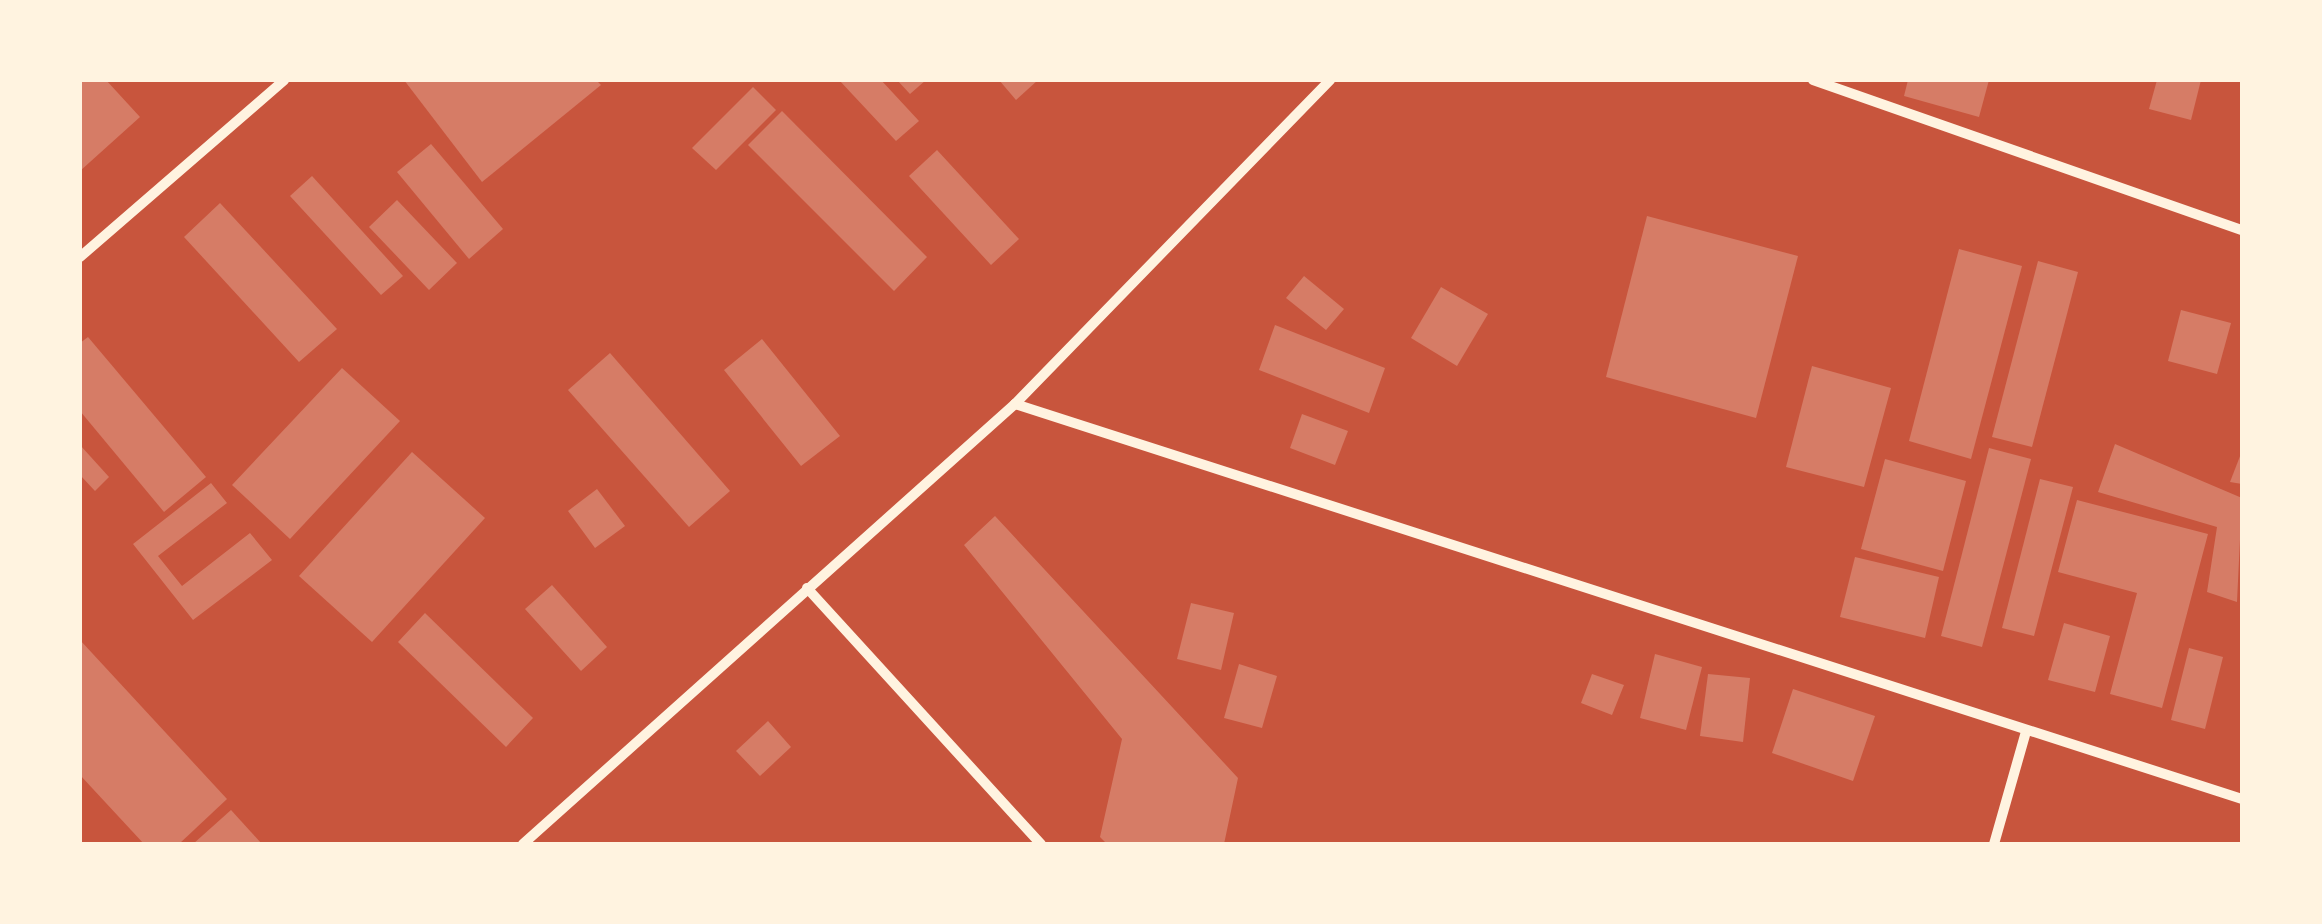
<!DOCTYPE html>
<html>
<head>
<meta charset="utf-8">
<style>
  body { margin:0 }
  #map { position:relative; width:2322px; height:924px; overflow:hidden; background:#c8553d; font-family:"Public Sans",sans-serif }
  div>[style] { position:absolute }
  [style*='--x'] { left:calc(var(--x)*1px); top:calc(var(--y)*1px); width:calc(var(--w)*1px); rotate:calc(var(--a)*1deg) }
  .building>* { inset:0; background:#d67c66 }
  .minor>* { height:10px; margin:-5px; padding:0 5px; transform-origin:5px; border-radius:5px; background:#fff3e0 }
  span { translate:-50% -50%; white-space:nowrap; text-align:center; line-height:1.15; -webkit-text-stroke:9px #fff3e0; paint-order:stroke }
  .frame { position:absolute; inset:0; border:82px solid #fff3e0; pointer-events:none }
</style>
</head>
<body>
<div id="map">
  <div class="building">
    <div style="clip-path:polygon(80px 80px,106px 80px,140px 117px,80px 171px)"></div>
    <div style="clip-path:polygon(404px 80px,596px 80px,601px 85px,482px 182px)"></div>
    <div style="clip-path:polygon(839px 80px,881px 80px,919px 121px,896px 141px)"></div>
    <div style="clip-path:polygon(897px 80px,926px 80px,910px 94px)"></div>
    <div style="clip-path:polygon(999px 80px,1038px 80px,1016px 100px)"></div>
    <div style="clip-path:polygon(1908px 80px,1989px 80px,1979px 117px,1904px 96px)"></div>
    <div style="clip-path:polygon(2157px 80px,2201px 80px,2191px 120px,2149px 109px)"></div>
    <div style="clip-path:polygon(753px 87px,776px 110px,716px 170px,692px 148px)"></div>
    <div style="clip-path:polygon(782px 111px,927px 257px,894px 291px,748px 145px)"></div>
    <div style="clip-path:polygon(431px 144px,503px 229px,469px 259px,397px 172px)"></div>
    <div style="clip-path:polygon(937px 150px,1019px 239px,991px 265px,909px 176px)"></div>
    <div style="clip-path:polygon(312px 176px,403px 276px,381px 295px,290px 196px)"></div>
    <div style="clip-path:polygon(397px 200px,457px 263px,429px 290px,369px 227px)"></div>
    <div style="clip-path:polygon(220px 203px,337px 329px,299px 362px,184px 237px)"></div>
    <div style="clip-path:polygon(1647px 216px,1798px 256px,1756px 418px,1606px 377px)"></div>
    <div style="clip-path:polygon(1959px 249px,2022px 266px,1971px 459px,1909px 441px)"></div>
    <div style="clip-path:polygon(2038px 261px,2078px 272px,2032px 447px,1992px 437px)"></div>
    <div style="clip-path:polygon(1304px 276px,1344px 309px,1326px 330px,1286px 298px)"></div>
    <div style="clip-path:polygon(1441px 287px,1488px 314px,1457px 366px,1411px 338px)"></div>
    <div style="clip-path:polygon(2181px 310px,2231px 323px,2217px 374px,2168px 361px)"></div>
    <div style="clip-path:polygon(1275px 325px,1385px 368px,1369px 413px,1259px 370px)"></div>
    <div style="clip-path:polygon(88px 337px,206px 477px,164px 512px,80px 411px,80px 343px)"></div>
    <div style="clip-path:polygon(762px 339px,840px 436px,801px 466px,724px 370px)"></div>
    <div style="clip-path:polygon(610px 353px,730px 491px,689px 527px,568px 390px)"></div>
    <div style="clip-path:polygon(1812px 366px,1891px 388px,1864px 487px,1786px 467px)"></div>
    <div style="clip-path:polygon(342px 368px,400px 421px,290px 539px,232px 485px)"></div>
    <div style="clip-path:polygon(1302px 414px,1348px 431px,1335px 465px,1290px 448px)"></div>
    <div style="clip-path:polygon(2115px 444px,2242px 498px,2237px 602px,2207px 592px,2217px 527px,2098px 492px)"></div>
    <div style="clip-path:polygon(80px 445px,109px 477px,95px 491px,80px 475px)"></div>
    <div style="clip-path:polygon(1989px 448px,2031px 459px,1982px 647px,1941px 636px)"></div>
    <div style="clip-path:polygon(2242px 451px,2242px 484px,2230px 482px)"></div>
    <div style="clip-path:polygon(412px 452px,485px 518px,372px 642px,299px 576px)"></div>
    <div style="clip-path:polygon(1885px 459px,1966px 481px,1943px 571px,1861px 549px)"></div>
    <div style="clip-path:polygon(2040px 479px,2073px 487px,2034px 636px,2002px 628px)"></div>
    <div style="clip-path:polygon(211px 483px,227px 503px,158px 556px,182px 586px,250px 533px,272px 560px,193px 620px,133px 544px)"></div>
    <div style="clip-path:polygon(597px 489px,625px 526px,595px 548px,568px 511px)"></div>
    <div style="clip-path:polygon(2077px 500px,2208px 534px,2162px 708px,2110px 694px,2137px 593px,2058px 572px)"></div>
    <div style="clip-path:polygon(995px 516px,1238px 778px,1224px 844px,1107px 844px,1100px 837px,1122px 739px,964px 545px)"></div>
    <div style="clip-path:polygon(1855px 557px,1939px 577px,1925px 638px,1840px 617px)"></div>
    <div style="clip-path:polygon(552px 585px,607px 647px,581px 671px,525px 609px)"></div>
    <div style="clip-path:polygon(1191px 603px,1234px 613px,1221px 670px,1177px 659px)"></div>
    <div style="clip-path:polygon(425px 613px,533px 718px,506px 747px,398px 642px)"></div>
    <div style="clip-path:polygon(2064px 623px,2110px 636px,2095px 692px,2048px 680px)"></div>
    <div style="clip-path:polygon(80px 640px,227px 799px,179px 844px,144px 844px,80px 775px)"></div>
    <div style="clip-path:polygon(2189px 648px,2223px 657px,2205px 729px,2171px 720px)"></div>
    <div style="clip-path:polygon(1655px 654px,1702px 667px,1686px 730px,1640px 718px)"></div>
    <div style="clip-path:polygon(1239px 664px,1277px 676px,1262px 728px,1224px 718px)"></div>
    <div style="clip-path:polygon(1592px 674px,1624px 685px,1612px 715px,1581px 703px)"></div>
    <div style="clip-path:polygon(1708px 674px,1750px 678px,1743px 742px,1700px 736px)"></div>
    <div style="clip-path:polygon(1793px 689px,1875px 716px,1853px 781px,1772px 753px)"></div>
    <div style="clip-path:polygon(768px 721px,791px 747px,760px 776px,736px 751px)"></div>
    <div style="clip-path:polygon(231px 810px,262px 844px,193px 844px)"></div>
  </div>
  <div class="minor">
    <div style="--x:1813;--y:80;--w:454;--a:19.3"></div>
    <div style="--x:80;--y:257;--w:270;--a:-40.9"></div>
    <div style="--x:1015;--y:404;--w:1289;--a:17.84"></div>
    <div style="--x:807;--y:588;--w:347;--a:47.6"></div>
    <div style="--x:523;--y:844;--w:660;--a:-41.81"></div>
    <div style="--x:1015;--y:404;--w:452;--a:-45.8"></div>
    <div style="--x:1994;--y:844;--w:116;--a:-74.1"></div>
  </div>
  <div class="frame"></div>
</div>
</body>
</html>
